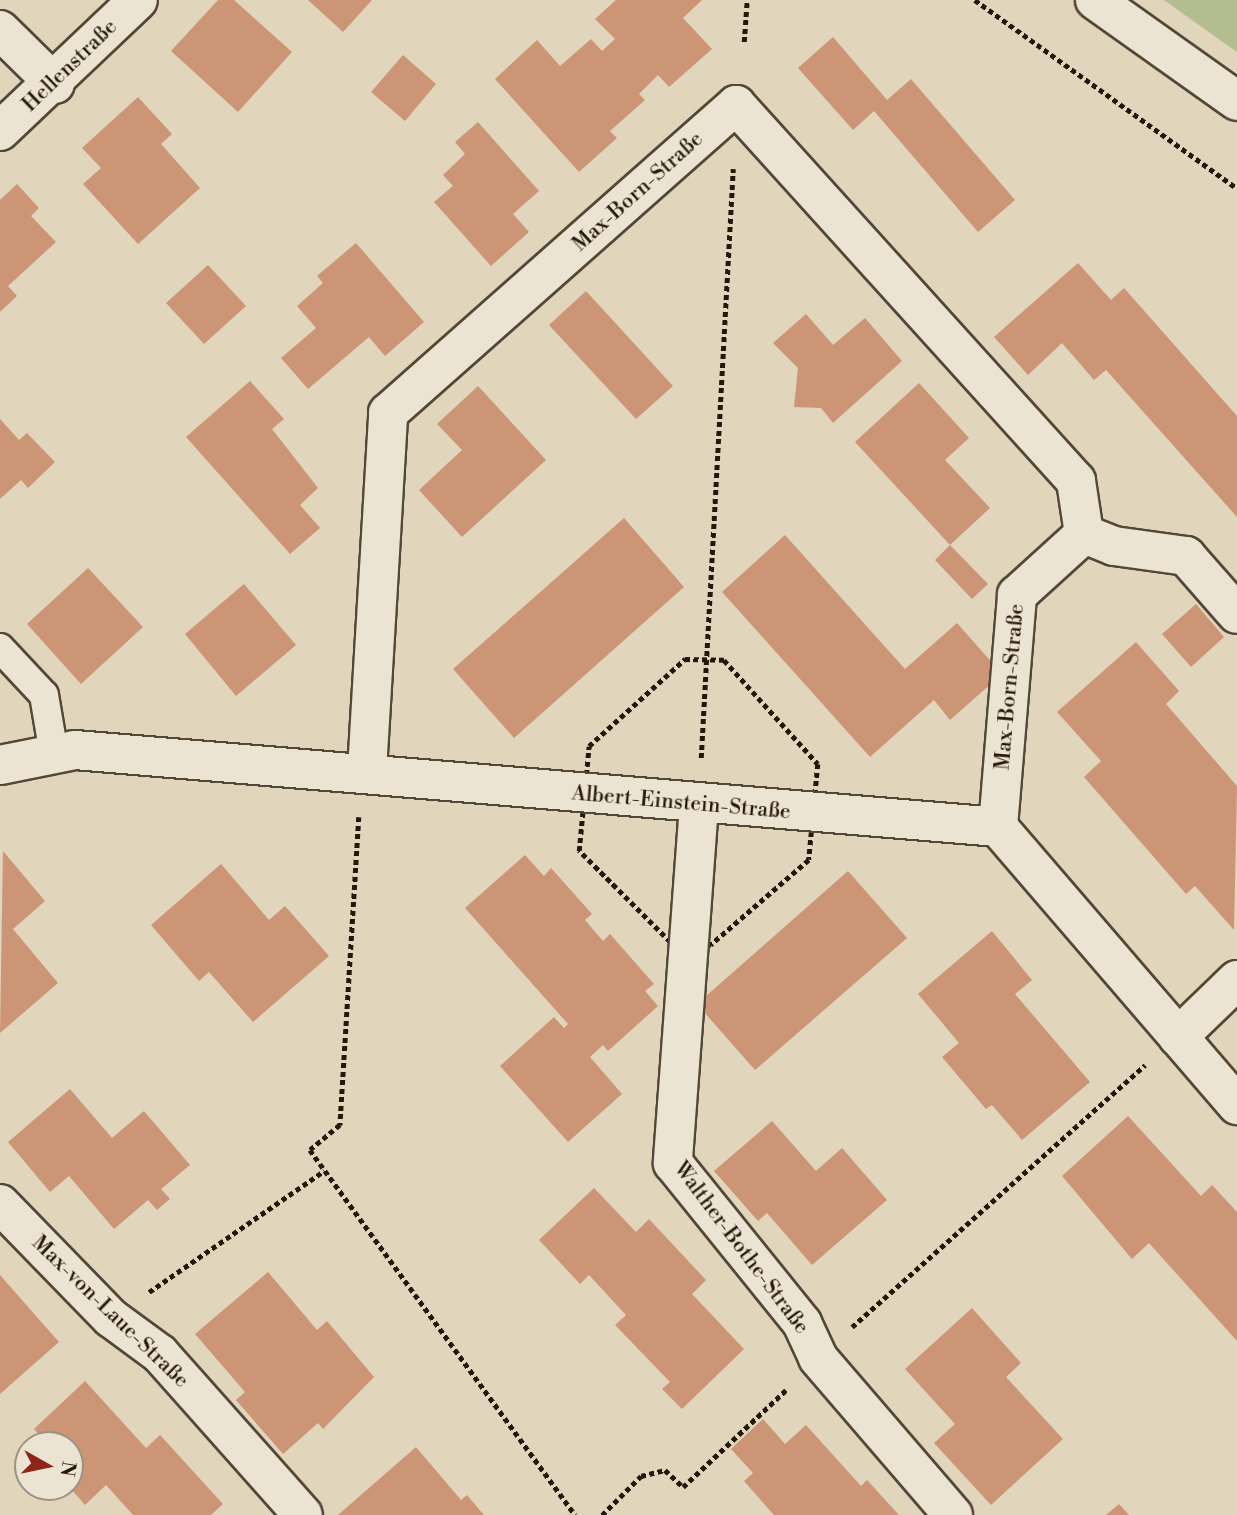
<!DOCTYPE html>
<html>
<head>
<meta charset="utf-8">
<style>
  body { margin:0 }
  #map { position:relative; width:1237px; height:1515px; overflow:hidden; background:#e1d5bb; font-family:"Libre Bodoni",serif }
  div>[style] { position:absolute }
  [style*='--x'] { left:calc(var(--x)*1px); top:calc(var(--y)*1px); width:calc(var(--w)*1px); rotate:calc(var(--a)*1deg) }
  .green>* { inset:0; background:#b4bd8f }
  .building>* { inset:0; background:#cc9576 }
  .path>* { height:4.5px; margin-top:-2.25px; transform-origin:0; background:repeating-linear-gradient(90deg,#24180d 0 5px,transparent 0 8.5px) }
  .roads { filter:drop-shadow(2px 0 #534738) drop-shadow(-2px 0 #534738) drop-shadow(0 2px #534738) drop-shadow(0 -2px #534738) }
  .lane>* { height:28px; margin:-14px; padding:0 14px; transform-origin:14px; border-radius:14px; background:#ece4d3 }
  .street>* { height:38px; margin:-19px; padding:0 19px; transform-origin:19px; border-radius:19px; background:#ece4d3 }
  .secondary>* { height:38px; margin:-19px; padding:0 19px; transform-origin:19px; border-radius:19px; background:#ece4d3 }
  span { translate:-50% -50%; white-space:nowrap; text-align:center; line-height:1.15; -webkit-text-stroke:6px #ece4d3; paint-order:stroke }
  .street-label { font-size:21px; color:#24180d }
  .north { position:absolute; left:14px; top:1431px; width:70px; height:70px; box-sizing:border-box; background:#ece4d3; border:2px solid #9c9284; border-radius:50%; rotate:99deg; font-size:19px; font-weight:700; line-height:28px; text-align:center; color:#24180d }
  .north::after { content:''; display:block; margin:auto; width:24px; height:32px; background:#8f2418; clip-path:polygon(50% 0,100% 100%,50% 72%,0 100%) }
</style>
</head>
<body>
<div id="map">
  <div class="green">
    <div style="clip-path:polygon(1164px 0,1237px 0,1237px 52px,1224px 43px)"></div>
  </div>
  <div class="building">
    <div style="clip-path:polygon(218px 0,234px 0,292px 52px,238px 112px,171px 51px)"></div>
    <div style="clip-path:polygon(308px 0,372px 0,343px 32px)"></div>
    <div style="clip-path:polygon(616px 0,702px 0,683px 18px,712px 49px,669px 87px,658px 75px,639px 94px,645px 100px,610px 131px,617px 138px,579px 172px,495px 79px,537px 40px,560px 66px,591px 39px,602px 51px,615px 39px,595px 19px)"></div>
    <div style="clip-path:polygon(833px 37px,887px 100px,911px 79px,1015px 200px,978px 232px,874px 111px,853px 130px,798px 68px)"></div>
    <div style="clip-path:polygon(403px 55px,436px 84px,405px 121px,371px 92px)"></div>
    <div style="clip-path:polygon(138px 97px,172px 134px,161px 144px,200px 188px,138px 244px,83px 184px,101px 168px,82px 148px)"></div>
    <div style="clip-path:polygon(478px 122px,539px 191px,513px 214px,529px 232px,491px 266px,434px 202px,453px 186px,443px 175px,465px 154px,455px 142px)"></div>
    <div style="clip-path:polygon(17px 184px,39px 208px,31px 216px,56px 242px,8px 286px,17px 296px,0 312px,0 200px)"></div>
    <div style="clip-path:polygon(356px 243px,424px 322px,385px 356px,369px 337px,308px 389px,281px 358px,316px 328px,297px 306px,323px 283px,317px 276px)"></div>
    <div style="clip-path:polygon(1078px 263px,1111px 300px,1124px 288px,1237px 416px,1237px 517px,1106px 370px,1094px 380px,1062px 343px,1028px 375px,994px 337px)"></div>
    <div style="clip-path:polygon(208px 265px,246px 306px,204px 344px,166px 303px)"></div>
    <div style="clip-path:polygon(586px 291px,673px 386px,636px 419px,549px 325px)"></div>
    <div style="clip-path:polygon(806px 314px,833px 345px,865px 318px,902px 361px,833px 423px,821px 408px,794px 407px,798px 368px,773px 343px)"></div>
    <div style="clip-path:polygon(250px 381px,284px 419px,272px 429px,318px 488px,300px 505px,320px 528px,290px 554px,186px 437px)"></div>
    <div style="clip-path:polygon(919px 383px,969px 438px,945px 460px,990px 508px,950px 545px,855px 442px)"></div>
    <div style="clip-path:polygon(478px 386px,546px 460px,462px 537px,419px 490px,462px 450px,437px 424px)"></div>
    <div style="clip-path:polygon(0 419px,19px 440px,27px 433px,55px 462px,28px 488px,21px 480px,0 499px)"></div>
    <div style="clip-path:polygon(624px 518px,684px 587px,514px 738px,453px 669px)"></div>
    <div style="clip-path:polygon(785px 535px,905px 669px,957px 623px,1002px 674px,950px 720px,934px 700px,870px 757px,722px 592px)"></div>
    <div style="clip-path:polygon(950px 545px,988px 584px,972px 599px,935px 560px)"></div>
    <div style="clip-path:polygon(88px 568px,143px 627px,81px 684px,27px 624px)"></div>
    <div style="clip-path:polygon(244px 584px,296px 645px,236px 696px,185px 634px)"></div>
    <div style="clip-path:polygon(1196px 604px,1224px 637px,1191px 667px,1162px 634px)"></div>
    <div style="clip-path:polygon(1136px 642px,1179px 691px,1166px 704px,1237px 786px,1234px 930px,1195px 886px,1186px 894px,1084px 777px,1101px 761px,1057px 712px)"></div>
    <div style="clip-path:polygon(3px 851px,45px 901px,13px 929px,58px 983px,0 1033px)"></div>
    <div style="clip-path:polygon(525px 855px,544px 876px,551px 868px,592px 914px,585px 920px,603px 941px,610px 934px,654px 984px,645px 991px,658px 1006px,608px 1051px,603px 1045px,590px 1057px,622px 1094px,568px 1142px,500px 1066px,554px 1017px,564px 1028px,568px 1024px,465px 908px)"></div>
    <div style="clip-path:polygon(221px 864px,269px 920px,285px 906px,329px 956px,253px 1022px,209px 972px,199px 981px,151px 925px)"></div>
    <div style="clip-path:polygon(848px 871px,907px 938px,755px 1070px,697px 1004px)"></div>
    <div style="clip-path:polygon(992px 931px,1032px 980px,1015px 994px,1090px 1082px,1022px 1140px,992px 1105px,986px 1109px,942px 1057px,959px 1043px,918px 994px)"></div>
    <div style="clip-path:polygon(70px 1089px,112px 1138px,144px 1111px,190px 1165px,161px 1189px,170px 1199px,157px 1210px,148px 1200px,114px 1229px,69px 1176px,50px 1192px,8px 1142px)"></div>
    <div style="clip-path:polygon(1128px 1116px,1201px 1196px,1212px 1185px,1237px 1212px,1237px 1341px,1149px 1243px,1132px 1259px,1062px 1176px)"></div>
    <div style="clip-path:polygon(772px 1121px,816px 1171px,842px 1148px,887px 1200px,812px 1265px,767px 1213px,758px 1221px,714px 1171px)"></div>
    <div style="clip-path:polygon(594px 1188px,636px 1232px,649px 1219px,706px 1280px,692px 1294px,744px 1349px,682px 1409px,662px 1389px,670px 1382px,615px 1325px,626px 1315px,589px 1275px,580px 1284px,539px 1240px)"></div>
    <div style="clip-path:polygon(268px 1272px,317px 1330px,327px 1321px,374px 1377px,323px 1429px,318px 1423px,283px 1454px,236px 1400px,245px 1392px,195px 1334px)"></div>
    <div style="clip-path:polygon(0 1275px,59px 1342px,0 1394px)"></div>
    <div style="clip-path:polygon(972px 1308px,1021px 1363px,1006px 1377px,1063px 1439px,991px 1505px,934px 1443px,955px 1424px,905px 1369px)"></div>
    <div style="clip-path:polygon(85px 1381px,146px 1448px,160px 1435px,223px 1504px,211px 1515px,133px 1515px,106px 1485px,85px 1505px,70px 1488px,70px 1445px,49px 1445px,34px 1429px)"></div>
    <div style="clip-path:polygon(763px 1419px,785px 1444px,806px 1425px,861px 1486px,867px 1480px,899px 1515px,774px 1515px,744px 1481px,753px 1473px,731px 1449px)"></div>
    <div style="clip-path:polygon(416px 1447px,461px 1500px,467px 1495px,484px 1515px,338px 1515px)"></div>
    <div style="clip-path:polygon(1119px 1504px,1129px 1515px,1106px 1515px)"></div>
  </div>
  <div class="path">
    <div style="--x:975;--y:0;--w:322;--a:35.7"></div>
    <div style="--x:744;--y:42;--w:42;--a:-85.9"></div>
    <div style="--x:685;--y:659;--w:39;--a:1"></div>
    <div style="--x:724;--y:660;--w:140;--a:47.9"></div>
    <div style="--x:818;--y:764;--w:96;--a:95.4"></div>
    <div style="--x:809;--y:860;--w:130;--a:139.1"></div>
    <div style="--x:711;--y:945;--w:41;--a:-175.8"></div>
    <div style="--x:670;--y:942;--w:129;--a:-135"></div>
    <div style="--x:579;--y:851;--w:105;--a:-84.6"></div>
    <div style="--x:589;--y:746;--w:130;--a:-42.2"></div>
    <div style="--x:701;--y:758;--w:590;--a:-86.89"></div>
    <div style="--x:359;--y:817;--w:309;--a:93.5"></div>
    <div style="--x:340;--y:1125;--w:39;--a:140"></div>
    <div style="--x:310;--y:1150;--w:451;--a:54"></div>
    <div style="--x:149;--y:1292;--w:213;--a:-34.7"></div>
    <div style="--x:852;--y:1327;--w:393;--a:-41.8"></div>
    <div style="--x:602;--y:1515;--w:55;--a:-45"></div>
    <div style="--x:641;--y:1476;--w:25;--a:-14"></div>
    <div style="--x:665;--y:1470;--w:25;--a:43"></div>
    <div style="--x:683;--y:1487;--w:143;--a:-43.3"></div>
  </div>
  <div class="roads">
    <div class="lane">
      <div style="--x:0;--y:648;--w:64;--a:46.9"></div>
      <div style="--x:44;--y:695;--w:60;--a:80.4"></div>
    </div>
    <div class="street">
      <div style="--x:0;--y:30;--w:77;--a:44.5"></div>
      <div style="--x:0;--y:131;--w:190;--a:-43.5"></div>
      <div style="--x:1084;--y:534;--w:32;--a:22"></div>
      <div style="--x:1114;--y:546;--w:73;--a:7.9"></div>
      <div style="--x:1186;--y:556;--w:77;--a:48.7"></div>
      <div style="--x:0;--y:765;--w:76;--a:-11.3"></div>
      <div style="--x:75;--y:750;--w:926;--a:4.77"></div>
      <div style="--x:998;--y:827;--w:367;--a:49.3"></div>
      <div style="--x:367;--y:771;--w:359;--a:-86.6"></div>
      <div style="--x:388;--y:413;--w:465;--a:-41.5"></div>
      <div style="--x:736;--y:105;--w:507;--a:47.88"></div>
      <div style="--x:1076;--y:481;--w:54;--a:81.4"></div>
      <div style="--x:699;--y:805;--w:359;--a:94.2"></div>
      <div style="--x:673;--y:1163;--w:206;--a:51.1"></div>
      <div style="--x:802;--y:1323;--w:38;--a:65"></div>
      <div style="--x:818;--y:1358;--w:207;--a:49.3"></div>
      <div style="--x:998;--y:827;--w:233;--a:-85.3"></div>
      <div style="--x:1017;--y:595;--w:91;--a:-42.3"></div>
      <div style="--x:1178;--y:1037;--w:82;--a:-44"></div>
      <div style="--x:0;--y:1204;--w:159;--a:45.8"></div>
      <div style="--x:111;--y:1318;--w:61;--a:36.3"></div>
      <div style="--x:160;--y:1354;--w:215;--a:48.4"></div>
    </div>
    <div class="secondary">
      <div style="--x:1095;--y:0;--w:174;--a:35.4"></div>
    </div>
  </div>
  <div class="street-label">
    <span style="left:70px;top:66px;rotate:-44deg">Hellenstraße</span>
    <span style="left:638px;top:192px;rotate:-42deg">Max-Born-Straße</span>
    <span style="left:1010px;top:687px;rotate:-85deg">Max-Born-Straße</span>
    <span style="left:681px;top:803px;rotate:5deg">Albert-Einstein-Straße</span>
    <span style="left:741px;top:1248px;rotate:53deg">Walther-Bothe-Straße</span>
    <span style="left:110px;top:1312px;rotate:44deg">Max-von-Laue-Straße</span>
  </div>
  <div class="north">N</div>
</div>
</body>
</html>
